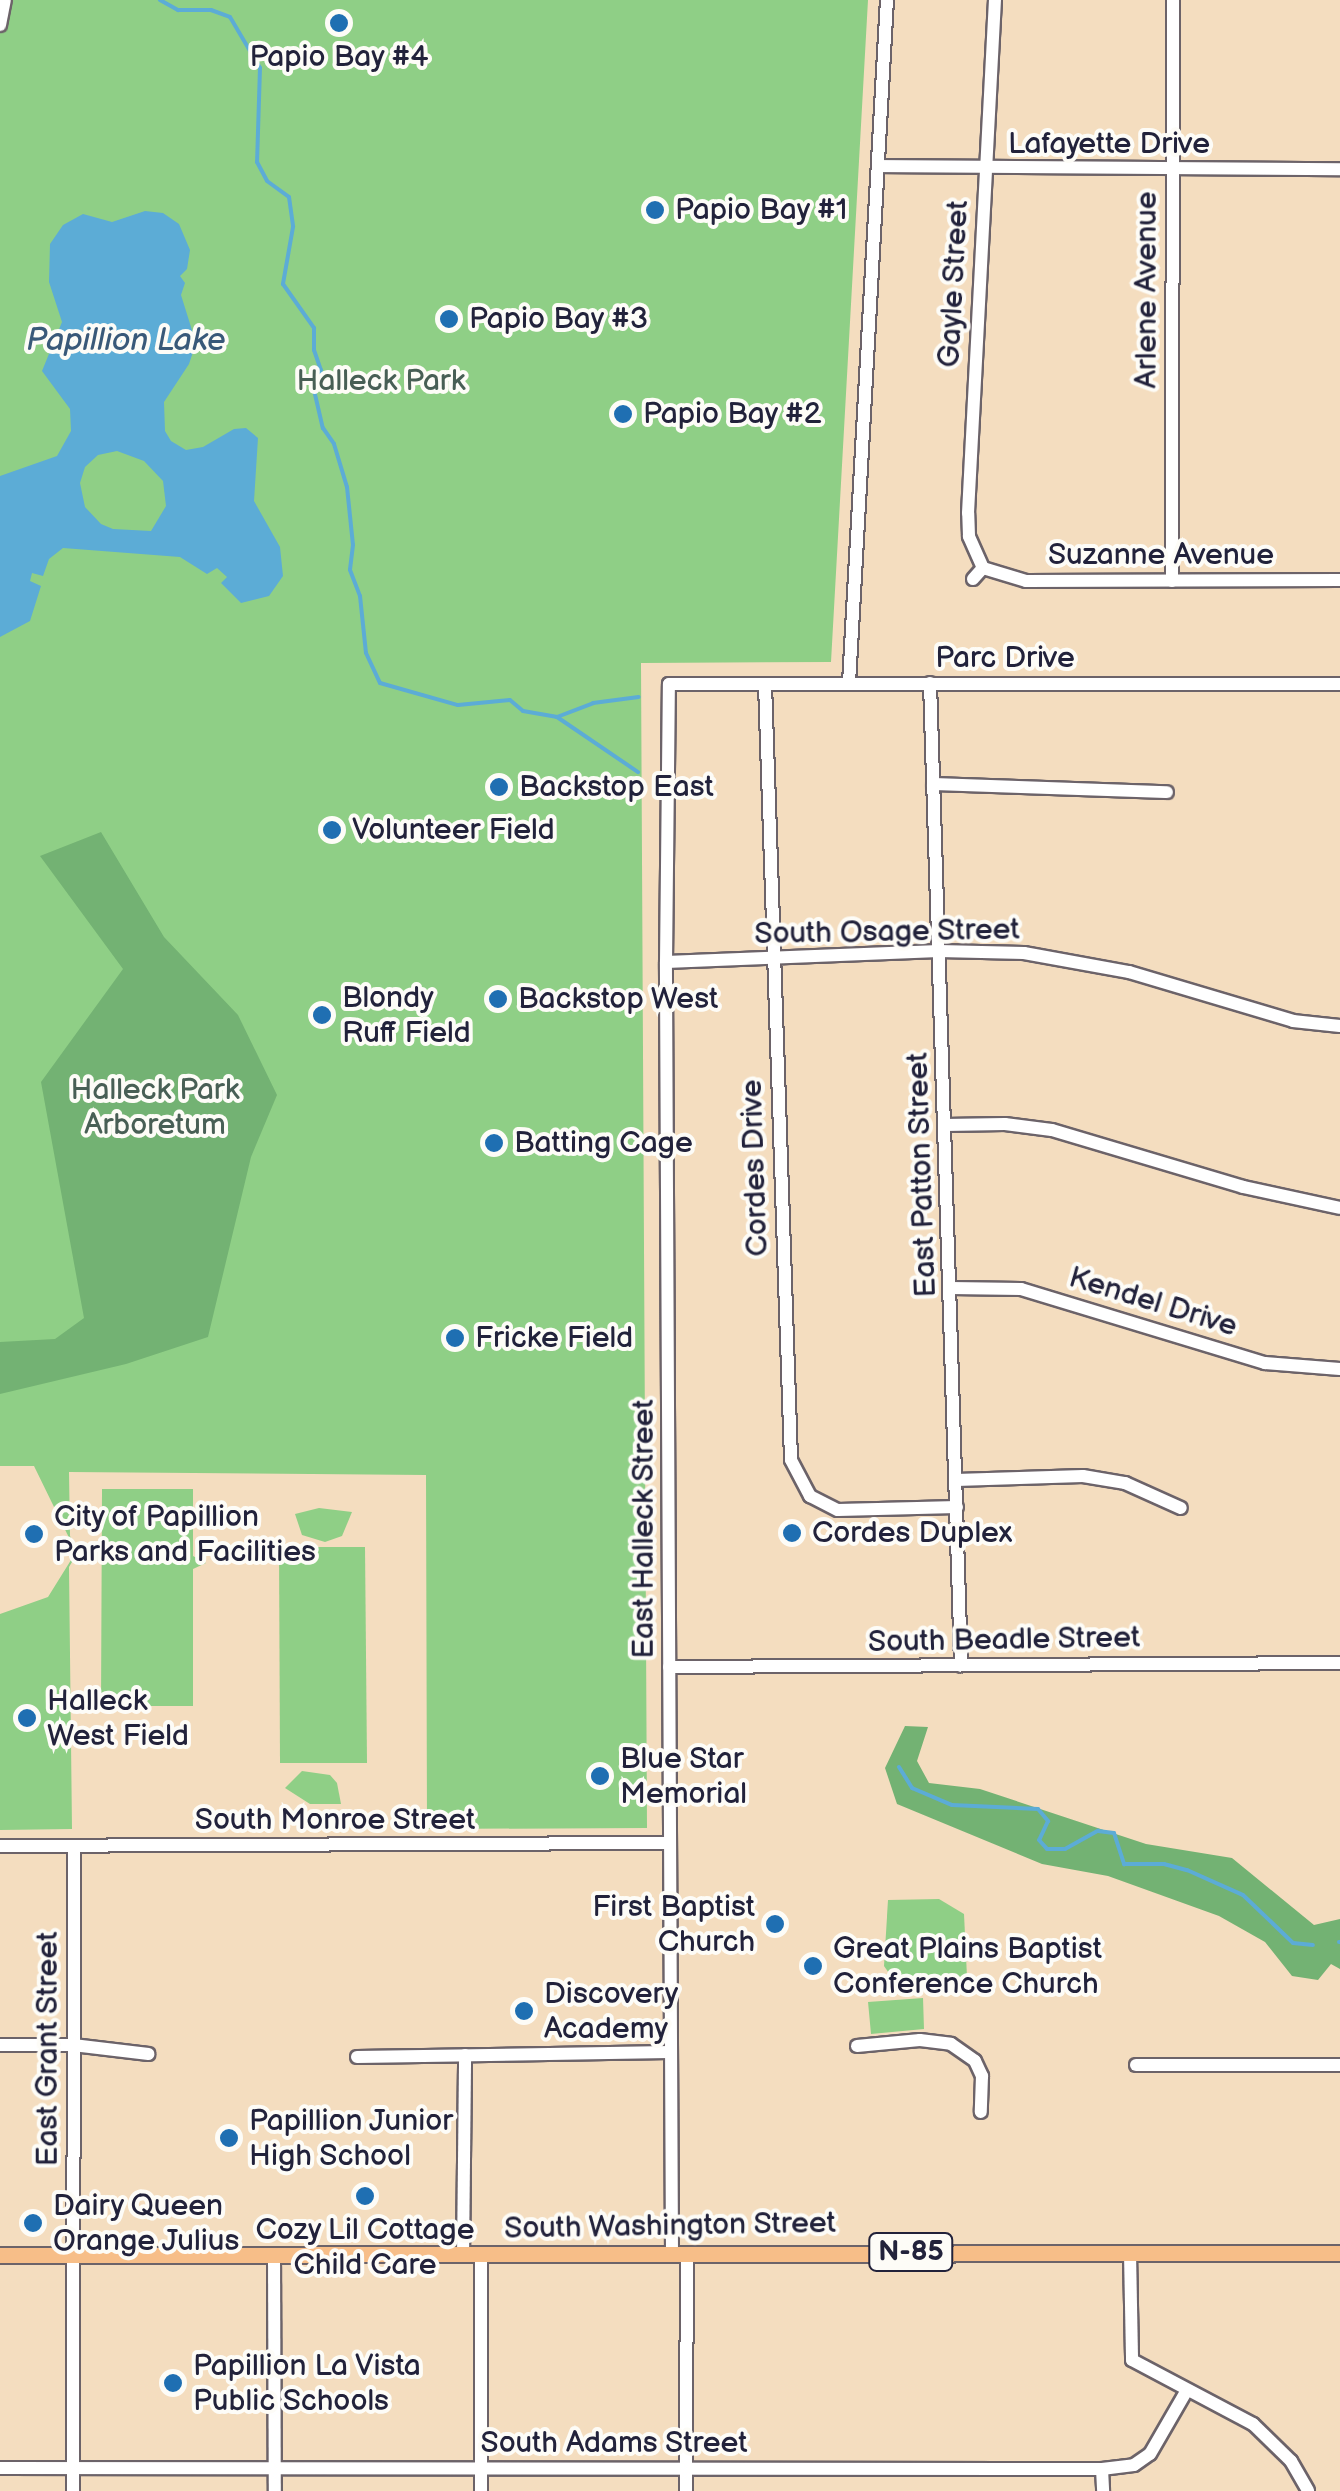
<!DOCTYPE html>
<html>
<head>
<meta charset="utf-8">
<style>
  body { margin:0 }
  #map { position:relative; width:1340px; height:2491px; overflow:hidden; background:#f4ddbf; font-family:"Balsamiq Sans",sans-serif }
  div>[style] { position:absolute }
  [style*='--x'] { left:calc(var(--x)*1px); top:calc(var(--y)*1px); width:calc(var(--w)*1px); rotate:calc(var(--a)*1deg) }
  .green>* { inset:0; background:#8fcf86 }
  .forest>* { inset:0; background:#73b273 }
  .water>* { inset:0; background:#5cacd6 }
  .stream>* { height:4px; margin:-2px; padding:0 2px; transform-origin:2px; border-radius:2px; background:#5cacd6 }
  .roads { filter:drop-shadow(2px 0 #6c6369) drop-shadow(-2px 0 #6c6369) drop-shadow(0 2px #6c6369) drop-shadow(0 -2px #6c6369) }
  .minor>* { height:12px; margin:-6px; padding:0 6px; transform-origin:6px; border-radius:6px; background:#fff }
  .major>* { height:15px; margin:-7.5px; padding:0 7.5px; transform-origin:7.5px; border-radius:7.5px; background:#f7be88 }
  .dots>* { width:28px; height:28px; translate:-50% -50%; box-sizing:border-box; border:5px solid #fdfcf7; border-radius:50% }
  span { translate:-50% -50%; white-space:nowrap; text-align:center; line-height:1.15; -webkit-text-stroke:8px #fdfcf7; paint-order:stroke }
  .shield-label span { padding:2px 8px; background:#fdfcf7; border:2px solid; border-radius:8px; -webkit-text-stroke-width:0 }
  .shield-label { font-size:28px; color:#22223b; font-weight:700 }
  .poi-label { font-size:30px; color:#22223b }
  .left { translate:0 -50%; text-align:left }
  .right { translate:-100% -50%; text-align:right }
  .street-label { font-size:30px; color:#22223b }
  .park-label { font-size:30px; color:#485f55 }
  .water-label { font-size:32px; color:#395979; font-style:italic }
</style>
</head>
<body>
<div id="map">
  <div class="green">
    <div style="clip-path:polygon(0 0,868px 0,831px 662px,641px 663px,647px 1828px,427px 1829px,426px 1475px,69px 1472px,70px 1536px,78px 1552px,69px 1567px,72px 1829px,0 1830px,0 1614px,48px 1597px,76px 1552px,34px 1466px,0 1466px)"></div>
    <div style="clip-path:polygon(102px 1489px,193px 1489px,193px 1556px,206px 1563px,193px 1569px,193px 1706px,101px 1706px)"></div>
    <div style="clip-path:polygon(319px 1508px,352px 1512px,342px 1536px,325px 1542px,302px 1535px,295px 1514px)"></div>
    <div style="clip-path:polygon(279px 1547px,365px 1547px,367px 1763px,280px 1763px)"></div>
    <div style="clip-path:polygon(302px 1771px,330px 1775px,337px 1783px,341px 1804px,310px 1804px,285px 1788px)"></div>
    <div style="clip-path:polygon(939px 1899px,964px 1914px,967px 1977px,957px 1987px,904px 1982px,891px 1976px,884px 1966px,888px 1900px)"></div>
    <div style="clip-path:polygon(923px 1998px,924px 2029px,871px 2034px,868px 2002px)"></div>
  </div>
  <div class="forest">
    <div style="clip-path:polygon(101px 832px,164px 937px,238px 1015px,277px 1095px,251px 1157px,208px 1337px,126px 1364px,0 1394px,0 1342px,55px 1339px,84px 1318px,41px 1082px,123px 969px,40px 856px)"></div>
    <div style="clip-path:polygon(905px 1726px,928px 1727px,917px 1761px,929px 1783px,980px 1789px,1146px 1844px,1232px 1858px,1314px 1925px,1340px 1919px,1340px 1969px,1331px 1964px,1318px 1980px,1292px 1976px,1265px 1942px,1219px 1916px,1108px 1876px,1042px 1864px,897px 1804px,885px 1768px)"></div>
  </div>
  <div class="water">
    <div style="clip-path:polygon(evenodd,145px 211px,163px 213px,179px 224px,190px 250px,187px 269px,180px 276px,185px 283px,181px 295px,196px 343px,189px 364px,164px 402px,165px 431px,171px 441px,186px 450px,203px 447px,234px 429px,246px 428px,258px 438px,254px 501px,280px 547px,283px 576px,269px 596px,241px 603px,221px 583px,227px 577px,217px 568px,207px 574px,180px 557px,63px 548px,49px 559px,43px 576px,32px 573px,30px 581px,41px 586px,30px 621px,0 637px,0 476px,57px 456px,71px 431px,70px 409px,42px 371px,62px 322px,49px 282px,50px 244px,63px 225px,83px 214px,112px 222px,145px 211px,117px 451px,144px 461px,163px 481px,166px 506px,151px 531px,113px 529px,101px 524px,85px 507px,80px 483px,85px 467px,98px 455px,117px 451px)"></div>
  </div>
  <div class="stream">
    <div style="--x:160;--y:0;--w:21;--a:29"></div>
    <div style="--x:178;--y:10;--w:33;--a:0"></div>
    <div style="--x:211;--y:10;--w:20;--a:20"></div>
    <div style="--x:230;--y:17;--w:59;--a:59.5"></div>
    <div style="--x:260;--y:68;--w:94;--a:91.8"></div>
    <div style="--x:257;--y:162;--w:21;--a:62"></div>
    <div style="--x:267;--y:181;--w:27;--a:36"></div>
    <div style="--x:289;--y:197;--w:30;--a:82"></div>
    <div style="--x:293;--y:227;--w:58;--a:100"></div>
    <div style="--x:283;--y:284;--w:54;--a:54.8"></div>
    <div style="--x:314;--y:328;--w:22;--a:90"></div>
    <div style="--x:314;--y:350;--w:21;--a:71"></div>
    <div style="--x:321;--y:370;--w:21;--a:109"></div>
    <div style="--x:314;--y:390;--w:39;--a:77"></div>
    <div style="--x:323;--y:428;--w:19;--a:55"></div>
    <div style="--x:334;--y:444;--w:45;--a:73.2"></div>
    <div style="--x:347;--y:487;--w:58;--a:84.1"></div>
    <div style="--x:353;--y:545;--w:25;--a:97"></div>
    <div style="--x:350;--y:570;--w:28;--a:69"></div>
    <div style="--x:360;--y:596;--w:57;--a:84"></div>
    <div style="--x:366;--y:653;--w:33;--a:65"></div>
    <div style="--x:380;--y:683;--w:81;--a:15.8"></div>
    <div style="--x:458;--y:705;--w:52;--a:-5.5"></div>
    <div style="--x:510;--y:700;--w:17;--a:40"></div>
    <div style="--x:523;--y:711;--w:35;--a:10"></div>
    <div style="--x:557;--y:717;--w:98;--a:34.2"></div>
    <div style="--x:557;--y:717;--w:39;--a:-21"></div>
    <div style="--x:593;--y:703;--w:46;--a:-7.4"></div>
    <div style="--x:899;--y:1767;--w:25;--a:58"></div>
    <div style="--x:912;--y:1788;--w:43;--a:23"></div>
    <div style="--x:952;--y:1805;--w:86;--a:2.7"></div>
    <div style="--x:1038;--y:1809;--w:16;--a:50"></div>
    <div style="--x:1048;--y:1821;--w:21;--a:115"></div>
    <div style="--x:1039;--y:1840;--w:12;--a:48"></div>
    <div style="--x:1047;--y:1849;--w:18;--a:0"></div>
    <div style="--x:1065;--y:1849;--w:38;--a:-29"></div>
    <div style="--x:1098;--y:1831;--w:16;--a:7"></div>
    <div style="--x:1114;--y:1833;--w:33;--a:72"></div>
    <div style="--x:1124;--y:1864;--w:40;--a:0"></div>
    <div style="--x:1164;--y:1864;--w:24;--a:15"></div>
    <div style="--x:1187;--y:1870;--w:61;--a:24.1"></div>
    <div style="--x:1243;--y:1895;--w:69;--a:43.8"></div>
    <div style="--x:1293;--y:1943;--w:20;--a:6"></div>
    <div style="--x:1339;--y:1942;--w:1;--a:0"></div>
  </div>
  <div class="roads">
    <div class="minor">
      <div style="--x:0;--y:25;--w:25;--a:-79"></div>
      <div style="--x:878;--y:166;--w:462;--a:0.4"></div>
      <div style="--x:983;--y:568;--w:35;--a:-114"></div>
      <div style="--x:969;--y:536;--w:23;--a:-92"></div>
      <div style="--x:968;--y:513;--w:514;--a:-86.99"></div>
      <div style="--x:983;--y:568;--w:45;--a:16.8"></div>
      <div style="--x:1026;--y:581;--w:314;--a:-0.2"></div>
      <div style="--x:973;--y:579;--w:15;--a:-48"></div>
      <div style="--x:1172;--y:581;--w:581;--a:-89.9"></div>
      <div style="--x:849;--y:683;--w:684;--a:-86.82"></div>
      <div style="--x:930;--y:683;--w:983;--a:88.19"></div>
      <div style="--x:765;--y:684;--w:776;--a:88.08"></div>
      <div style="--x:791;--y:1460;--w:41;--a:62.2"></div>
      <div style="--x:810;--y:1496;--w:31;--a:27"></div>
      <div style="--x:838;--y:1510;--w:119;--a:-1.4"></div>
      <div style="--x:933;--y:784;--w:234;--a:2"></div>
      <div style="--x:666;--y:962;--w:273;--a:-2.3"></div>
      <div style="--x:939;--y:951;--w:85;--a:1.3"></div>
      <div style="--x:1024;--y:953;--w:107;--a:10.3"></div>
      <div style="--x:1129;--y:972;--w:171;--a:16.6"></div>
      <div style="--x:1293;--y:1021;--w:47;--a:6.1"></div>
      <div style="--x:945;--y:1125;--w:60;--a:-1"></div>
      <div style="--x:1005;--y:1124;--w:47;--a:7.3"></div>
      <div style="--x:1052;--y:1130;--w:199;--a:16.6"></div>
      <div style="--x:1243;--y:1187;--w:99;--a:12.2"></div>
      <div style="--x:951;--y:1288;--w:70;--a:0.8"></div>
      <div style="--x:1021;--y:1289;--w:255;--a:16.9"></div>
      <div style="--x:1265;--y:1363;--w:75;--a:4.6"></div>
      <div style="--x:956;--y:1480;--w:127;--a:-1.8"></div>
      <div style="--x:1083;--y:1476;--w:43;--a:9.5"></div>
      <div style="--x:1125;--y:1483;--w:61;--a:24.1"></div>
      <div style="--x:669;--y:1667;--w:671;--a:-0.34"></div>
      <div style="--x:0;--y:1846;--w:670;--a:-0.26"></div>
      <div style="--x:0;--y:2045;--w:73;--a:0"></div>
      <div style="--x:73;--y:2045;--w:76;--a:6.8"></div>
      <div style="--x:857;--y:2046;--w:63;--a:-5.4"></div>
      <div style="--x:920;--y:2040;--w:31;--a:7"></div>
      <div style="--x:951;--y:2044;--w:29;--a:35"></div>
      <div style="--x:975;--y:2061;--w:17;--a:65"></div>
      <div style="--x:982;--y:2076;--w:36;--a:92"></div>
      <div style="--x:357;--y:2057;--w:312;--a:-0.9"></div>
      <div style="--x:1136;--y:2065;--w:204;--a:0"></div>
      <div style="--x:672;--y:2253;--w:1291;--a:-90.27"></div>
      <div style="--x:666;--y:962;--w:278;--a:-89.4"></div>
      <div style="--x:669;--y:684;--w:671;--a:0"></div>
      <div style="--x:1130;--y:2253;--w:107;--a:88.9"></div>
      <div style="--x:1132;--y:2360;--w:137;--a:27.9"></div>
      <div style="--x:1253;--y:2424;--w:53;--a:44.2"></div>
      <div style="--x:1291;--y:2461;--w:34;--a:60"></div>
      <div style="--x:274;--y:2256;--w:235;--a:89.8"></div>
      <div style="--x:463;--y:2256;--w:201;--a:-89.4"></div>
      <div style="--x:0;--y:2468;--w:1102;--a:0.05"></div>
      <div style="--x:1102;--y:2469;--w:32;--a:-7"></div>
      <div style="--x:1134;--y:2465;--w:19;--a:-35"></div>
      <div style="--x:1150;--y:2454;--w:74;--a:-60"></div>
      <div style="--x:1102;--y:2469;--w:22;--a:87"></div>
      <div style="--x:73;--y:2491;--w:645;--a:-89.91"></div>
      <div style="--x:481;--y:2491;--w:235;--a:-90"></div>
      <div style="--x:686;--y:2491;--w:238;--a:-89.8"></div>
    </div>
    <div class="major">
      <div style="--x:0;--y:2255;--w:1340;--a:-0.09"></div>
    </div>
  </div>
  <div class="dots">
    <div style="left:339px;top:23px;background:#1f6fb2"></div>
    <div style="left:655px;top:210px;background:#1f6fb2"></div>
    <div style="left:449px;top:319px;background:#1f6fb2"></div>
    <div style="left:623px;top:414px;background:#1f6fb2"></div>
    <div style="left:499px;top:787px;background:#1f6fb2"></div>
    <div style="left:332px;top:830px;background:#1f6fb2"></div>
    <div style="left:498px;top:999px;background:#1f6fb2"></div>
    <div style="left:322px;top:1015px;background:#1f6fb2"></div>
    <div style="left:494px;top:1143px;background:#1f6fb2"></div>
    <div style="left:455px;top:1338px;background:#1f6fb2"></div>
    <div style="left:792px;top:1533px;background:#1f6fb2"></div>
    <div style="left:34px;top:1534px;background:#1f6fb2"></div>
    <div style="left:27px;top:1718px;background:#1f6fb2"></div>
    <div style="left:600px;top:1776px;background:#1f6fb2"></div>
    <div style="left:775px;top:1924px;background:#1f6fb2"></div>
    <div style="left:813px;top:1966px;background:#1f6fb2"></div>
    <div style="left:524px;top:2011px;background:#1f6fb2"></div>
    <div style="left:229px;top:2138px;background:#1f6fb2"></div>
    <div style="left:365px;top:2196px;background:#1f6fb2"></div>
    <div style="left:33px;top:2223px;background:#1f6fb2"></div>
    <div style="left:173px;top:2383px;background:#1f6fb2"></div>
  </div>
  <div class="shield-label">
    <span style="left:911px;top:2252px">N-85</span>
  </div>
  <div class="poi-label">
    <span style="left:339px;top:57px">Papio Bay #4</span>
    <span class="left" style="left:675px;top:210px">Papio Bay #1</span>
    <span class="left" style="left:469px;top:319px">Papio Bay #3</span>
    <span class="left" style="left:643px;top:414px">Papio Bay #2</span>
    <span class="left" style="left:519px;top:787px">Backstop East</span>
    <span class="left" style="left:352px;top:830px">Volunteer Field</span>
    <span class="left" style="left:342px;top:1015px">Blondy<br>Ruff Field</span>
    <span class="left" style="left:518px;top:999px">Backstop West</span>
    <span class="left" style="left:514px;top:1143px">Batting Cage</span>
    <span class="left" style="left:475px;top:1338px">Fricke Field</span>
    <span class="left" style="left:54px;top:1534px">City of Papillion<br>Parks and Facilities</span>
    <span class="left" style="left:812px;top:1533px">Cordes Duplex</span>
    <span class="left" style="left:47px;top:1718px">Halleck<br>West Field</span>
    <span class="left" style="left:620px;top:1776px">Blue Star<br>Memorial</span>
    <span class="right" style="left:755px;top:1924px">First Baptist<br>Church</span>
    <span class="left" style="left:833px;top:1966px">Great Plains Baptist<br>Conference Church</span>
    <span class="left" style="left:544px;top:2011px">Discovery<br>Academy</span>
    <span class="left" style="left:249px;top:2138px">Papillion Junior<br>High School</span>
    <span class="left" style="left:53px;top:2223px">Dairy Queen<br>Orange Julius</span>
    <span style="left:365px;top:2247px">Cozy Lil Cottage<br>Child Care</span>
    <span class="left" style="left:193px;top:2383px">Papillion La Vista<br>Public Schools</span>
  </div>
  <div class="street-label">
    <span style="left:1109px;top:144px">Lafayette Drive</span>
    <span style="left:954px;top:284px;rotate:-87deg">Gayle Street</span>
    <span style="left:1147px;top:290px;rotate:-90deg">Arlene Avenue</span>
    <span style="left:1161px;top:555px">Suzanne Avenue</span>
    <span style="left:1005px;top:658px">Parc Drive</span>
    <span style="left:887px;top:932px;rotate:-1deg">South Osage Street</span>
    <span style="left:755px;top:1168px;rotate:-92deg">Cordes Drive</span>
    <span style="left:922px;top:1175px;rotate:-92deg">East Patton Street</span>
    <span style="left:1153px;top:1302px;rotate:17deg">Kendel Drive</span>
    <span style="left:644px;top:1529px;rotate:-90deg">East Halleck Street</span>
    <span style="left:1004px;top:1640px;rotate:-1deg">South Beadle Street</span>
    <span style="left:335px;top:1820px">South Monroe Street</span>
    <span style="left:48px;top:2049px;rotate:-90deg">East Grant Street</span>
    <span style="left:670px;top:2226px;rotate:-1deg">South Washington Street</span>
    <span style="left:614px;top:2443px">South Adams Street</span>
  </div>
  <div class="park-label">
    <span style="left:381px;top:381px">Halleck Park</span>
    <span style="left:155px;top:1107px">Halleck Park<br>Arboretum</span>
  </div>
  <div class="water-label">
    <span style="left:126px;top:341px">Papillion Lake</span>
  </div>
</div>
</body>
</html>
